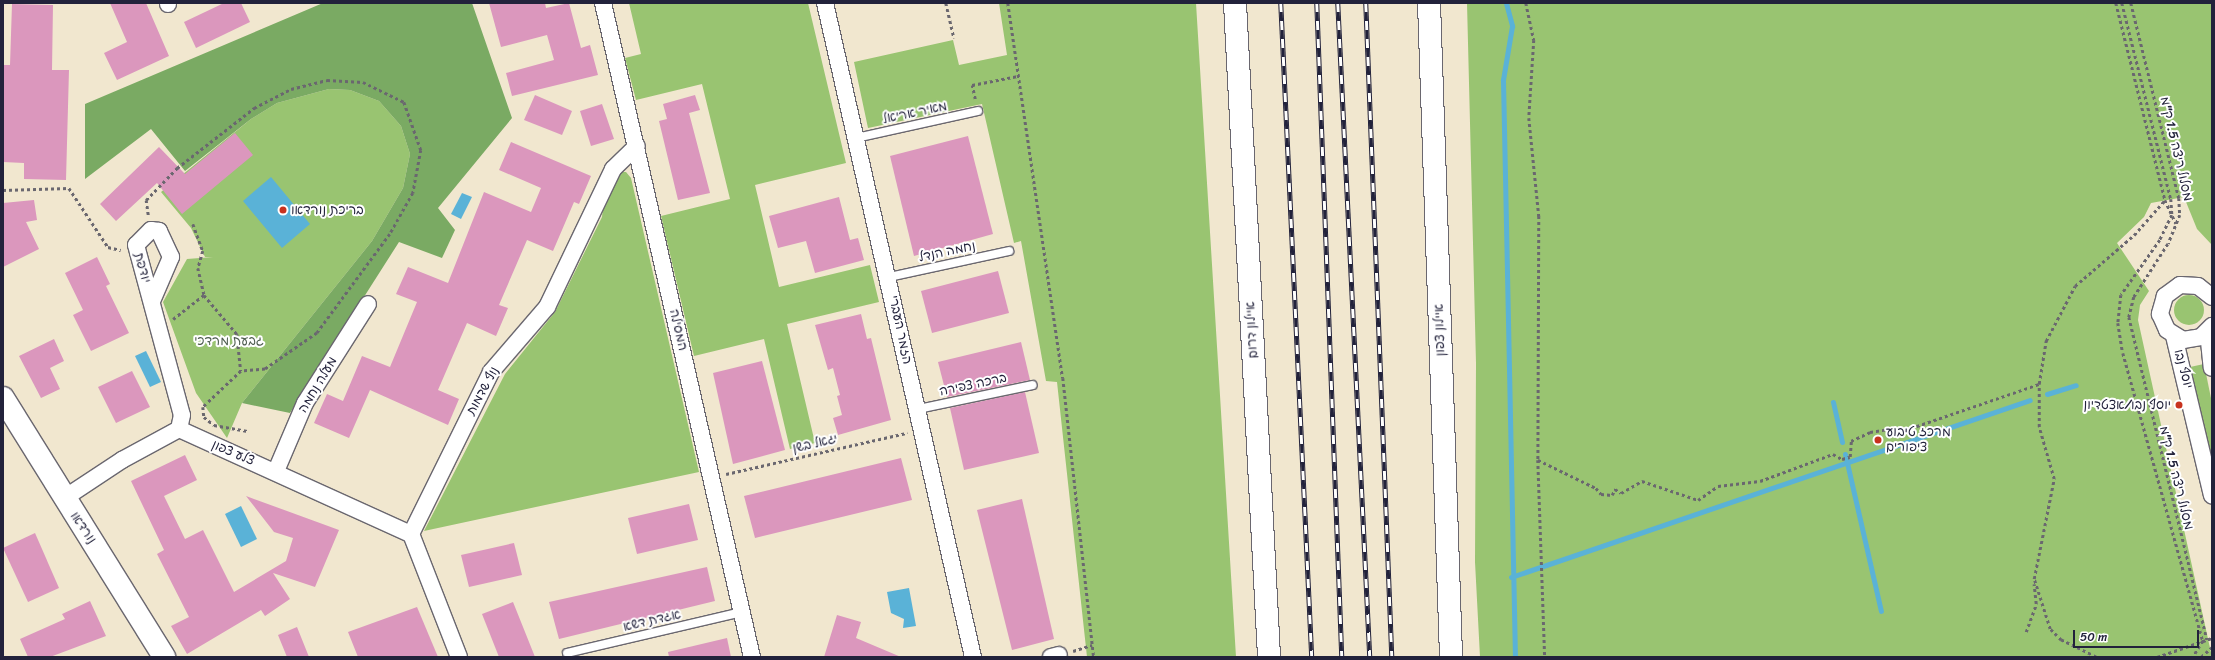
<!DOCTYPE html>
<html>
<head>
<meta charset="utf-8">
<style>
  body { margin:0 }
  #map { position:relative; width:2215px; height:660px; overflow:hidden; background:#f1e7cf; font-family:Sriracha,"Playpen Sans Hebrew",sans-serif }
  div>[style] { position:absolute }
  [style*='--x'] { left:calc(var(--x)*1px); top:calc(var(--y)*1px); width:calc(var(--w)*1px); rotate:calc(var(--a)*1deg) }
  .green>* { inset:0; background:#99c471 }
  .round { border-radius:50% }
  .forest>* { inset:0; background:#7aaa63 }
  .water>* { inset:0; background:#5ab2d7 }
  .stream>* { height:5px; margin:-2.5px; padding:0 2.5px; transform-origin:2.5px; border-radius:2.5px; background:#5ab2d7 }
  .building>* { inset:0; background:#db97bd }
  .path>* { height:2.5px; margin-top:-1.25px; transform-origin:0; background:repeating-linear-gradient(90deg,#6a676f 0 3px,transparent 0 6px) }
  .roads { filter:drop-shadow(1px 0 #6a676f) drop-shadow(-1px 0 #6a676f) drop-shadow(0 1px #6a676f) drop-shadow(0 -1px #6a676f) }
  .lane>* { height:8px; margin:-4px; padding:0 4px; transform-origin:4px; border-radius:4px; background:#fff }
  .street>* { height:16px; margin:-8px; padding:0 8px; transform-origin:8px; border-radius:8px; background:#fff }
  .secondary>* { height:22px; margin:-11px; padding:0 11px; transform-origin:11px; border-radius:11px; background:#fff }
  .highway>* { height:22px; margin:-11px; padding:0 11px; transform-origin:11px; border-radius:11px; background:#fff }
  .rail>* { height:4.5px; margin-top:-2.25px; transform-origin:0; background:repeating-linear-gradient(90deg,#fff 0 9px,#22223b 0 18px); box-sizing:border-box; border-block:1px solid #22223b }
  .dots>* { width:11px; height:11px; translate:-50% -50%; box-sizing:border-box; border:2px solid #fff; border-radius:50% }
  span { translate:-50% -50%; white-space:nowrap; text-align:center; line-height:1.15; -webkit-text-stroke:4px #fff; paint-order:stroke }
  .street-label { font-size:13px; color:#22223b }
  .poi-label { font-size:13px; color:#22223b }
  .left { translate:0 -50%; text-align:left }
  .right { translate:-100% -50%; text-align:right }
  .park-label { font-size:13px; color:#4c5b4e }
  .frame { position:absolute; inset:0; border:4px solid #22223b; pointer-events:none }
  .scale { position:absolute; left:2073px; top:630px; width:126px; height:18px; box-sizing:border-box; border:2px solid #22223b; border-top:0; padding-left:5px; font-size:12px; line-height:14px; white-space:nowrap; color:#22223b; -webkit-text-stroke:3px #fff; paint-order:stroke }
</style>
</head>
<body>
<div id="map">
  <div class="green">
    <div style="clip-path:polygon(629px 3px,808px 3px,846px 163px,755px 185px,779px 287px,870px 265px,879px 302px,787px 324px,815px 443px,790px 449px,764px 339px,694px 356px,661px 216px,730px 199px,702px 84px,636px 100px,625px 58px,641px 54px)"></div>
    <div style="clip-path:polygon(999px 3px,1196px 3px,1236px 657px,1087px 657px,1057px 382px,1046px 381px,1021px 241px,1014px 243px,982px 104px,868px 128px,854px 62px,953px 40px,959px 65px,1007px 55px)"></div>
    <div style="clip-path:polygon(1467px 3px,2212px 3px,2212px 245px,2197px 229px,2184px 197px,2151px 203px,2144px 217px,2117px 243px,2149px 291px,2140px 305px,2138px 320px,2212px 657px,1480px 657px,1475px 562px,1476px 363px)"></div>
    <div style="clip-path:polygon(329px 89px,350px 90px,379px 101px,401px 126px,410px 154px,403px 188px,372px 241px,242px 403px,227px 438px,196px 393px,163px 302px,187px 259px,213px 257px,205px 257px,191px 228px,161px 192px,251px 119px,277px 103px)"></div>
    <div style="clip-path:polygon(620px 172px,626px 172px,631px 178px,699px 472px,424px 531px,505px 374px,555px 312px,602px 217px,604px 198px)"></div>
    <div class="round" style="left:2174px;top:295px;width:30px;height:30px"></div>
    <div style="clip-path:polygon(2204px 364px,2212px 403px,2212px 464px,2190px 367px)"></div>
  </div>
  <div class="forest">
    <div style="clip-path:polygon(323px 3px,472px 3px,512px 118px,438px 208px,455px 230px,442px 258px,399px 242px,290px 413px,242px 403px,372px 241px,403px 188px,410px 154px,401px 126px,379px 101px,350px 90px,329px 89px,277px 103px,251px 119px,185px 171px,151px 129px,85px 179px,85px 104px)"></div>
  </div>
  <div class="water">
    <div style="clip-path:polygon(271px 177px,310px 224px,282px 248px,243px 201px)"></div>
    <div style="clip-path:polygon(462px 193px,472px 197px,461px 219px,451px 214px)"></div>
    <div style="clip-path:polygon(146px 351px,161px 382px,150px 387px,135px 356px)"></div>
    <div style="clip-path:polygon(241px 506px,257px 539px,241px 547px,225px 514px)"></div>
    <div style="clip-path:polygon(909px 588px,916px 626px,903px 628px,904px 619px,891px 613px,887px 592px)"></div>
  </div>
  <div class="stream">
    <div style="--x:1506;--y:3;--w:24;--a:75"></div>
    <div style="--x:1512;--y:26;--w:55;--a:99.5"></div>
    <div style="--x:1503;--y:80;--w:577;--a:88.81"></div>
    <div style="--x:2047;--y:394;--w:30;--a:-17"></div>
    <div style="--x:1833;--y:402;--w:41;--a:77.3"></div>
    <div style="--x:1845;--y:454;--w:161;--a:77.1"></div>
    <div style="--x:1511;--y:577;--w:548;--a:-18.83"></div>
  </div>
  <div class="building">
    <div style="clip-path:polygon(110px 3px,146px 3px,169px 56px,117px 80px,104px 53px,127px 42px)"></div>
    <div style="clip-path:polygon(224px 3px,241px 3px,250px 22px,196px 48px,184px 22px)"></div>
    <div style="clip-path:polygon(489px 3px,545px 3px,546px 8px,569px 3px,581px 48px,590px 45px,598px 75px,512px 96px,506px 73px,554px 60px,547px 35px,501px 47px)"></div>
    <div style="clip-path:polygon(12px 4px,53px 5px,52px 70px,69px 70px,66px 180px,24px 179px,24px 163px,3px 162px,3px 65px,10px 65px)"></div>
    <div style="clip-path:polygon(535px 95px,572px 111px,562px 135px,524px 120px)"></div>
    <div style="clip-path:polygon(695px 95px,700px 110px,689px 113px,710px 193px,678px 200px,659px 121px,667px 119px,663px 104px)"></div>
    <div style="clip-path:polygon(602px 104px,614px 139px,591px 146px,580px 111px)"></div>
    <div style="clip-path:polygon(235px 133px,253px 155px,182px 214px,157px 183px,116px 221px,100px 204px,159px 147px,185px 174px)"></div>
    <div style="clip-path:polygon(968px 136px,993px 234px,914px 256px,890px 156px)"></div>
    <div style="clip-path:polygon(511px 142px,591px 176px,579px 204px,574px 202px,553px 251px,527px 240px,499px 305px,508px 308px,496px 336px,467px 323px,438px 390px,459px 399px,448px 425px,370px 390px,349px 438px,314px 423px,327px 394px,343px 401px,362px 356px,390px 367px,417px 302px,396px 294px,408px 267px,448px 283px,484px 192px,531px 212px,541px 188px,499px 170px)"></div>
    <div style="clip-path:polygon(839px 197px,850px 240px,858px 238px,864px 260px,815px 273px,806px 241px,778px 248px,769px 216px)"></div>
    <div style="clip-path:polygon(34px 200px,37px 220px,26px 222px,39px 249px,3px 267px,3px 203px)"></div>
    <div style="clip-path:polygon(97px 257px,110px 284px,106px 286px,129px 333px,91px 351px,73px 315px,83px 310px,65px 273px)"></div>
    <div style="clip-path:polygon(998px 271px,1009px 313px,932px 333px,921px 291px)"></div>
    <div style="clip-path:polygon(861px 314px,867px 339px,871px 338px,891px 420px,838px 435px,833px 418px,842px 415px,837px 396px,840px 395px,833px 368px,828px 370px,815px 325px)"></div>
    <div style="clip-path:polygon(54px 339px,64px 361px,50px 368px,60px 389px,41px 398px,19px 356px)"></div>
    <div style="clip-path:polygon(1021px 342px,1030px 380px,947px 397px,938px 362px)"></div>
    <div style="clip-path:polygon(762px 361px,785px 450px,733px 464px,713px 373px)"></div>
    <div style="clip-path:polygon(132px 371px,150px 407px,116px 423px,98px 387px)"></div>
    <div style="clip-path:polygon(1025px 392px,1039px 453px,964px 470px,950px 408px)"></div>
    <div style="clip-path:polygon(185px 455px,197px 480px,164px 496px,185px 539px,203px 530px,234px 592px,286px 561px,293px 538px,274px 532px,246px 496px,339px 530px,315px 587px,273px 573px,290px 599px,265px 616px,261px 610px,187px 654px,171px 626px,189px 617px,157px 554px,164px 550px,131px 481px)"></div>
    <div style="clip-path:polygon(901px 458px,912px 500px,755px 538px,744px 496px)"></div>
    <div style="clip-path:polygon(1022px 499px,1054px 639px,1012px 650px,977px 510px)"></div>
    <div style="clip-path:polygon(689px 504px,698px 540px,637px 554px,628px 518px)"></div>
    <div style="clip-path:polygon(35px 533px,59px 588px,28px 602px,3px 548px)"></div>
    <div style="clip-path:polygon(514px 543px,522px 575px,469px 587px,461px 555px)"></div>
    <div style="clip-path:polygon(707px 567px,715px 601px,559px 639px,549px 602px)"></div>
    <div style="clip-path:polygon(90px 601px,106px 636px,50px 657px,28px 657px,20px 639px,65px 619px,62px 614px)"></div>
    <div style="clip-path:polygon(513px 602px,535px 657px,499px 657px,482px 614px)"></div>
    <div style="clip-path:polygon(417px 607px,438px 657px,358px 657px,348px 632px)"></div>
    <div style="clip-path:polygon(837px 615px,861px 622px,856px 638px,901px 657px,824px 657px)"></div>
    <div style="clip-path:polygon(297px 627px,309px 657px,287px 657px,278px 635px)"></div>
    <div style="clip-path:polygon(727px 638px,731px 657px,669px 657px,668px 652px)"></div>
  </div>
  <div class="path">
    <div style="--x:946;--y:3;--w:36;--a:77"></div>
    <div style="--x:1008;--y:3;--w:379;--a:81.7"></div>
    <div style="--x:1063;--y:378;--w:281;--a:83.7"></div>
    <div style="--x:1526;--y:3;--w:38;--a:78"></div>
    <div style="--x:1534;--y:40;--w:78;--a:93.7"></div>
    <div style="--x:1529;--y:118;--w:99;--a:84.2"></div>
    <div style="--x:1539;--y:216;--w:244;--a:90.2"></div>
    <div style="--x:1538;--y:460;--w:197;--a:88"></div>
    <div style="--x:2116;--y:3;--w:203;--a:76"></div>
    <div style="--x:2165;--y:200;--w:26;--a:65"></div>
    <div style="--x:2122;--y:3;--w:202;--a:76"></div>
    <div style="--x:2171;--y:199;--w:16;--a:86"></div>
    <div style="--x:2172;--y:215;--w:28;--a:116"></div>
    <div style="--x:2160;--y:240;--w:67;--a:125.3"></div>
    <div style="--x:2121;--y:295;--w:28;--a:96"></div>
    <div style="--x:2118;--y:323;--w:30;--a:81"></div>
    <div style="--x:2123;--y:353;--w:299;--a:74.5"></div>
    <div style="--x:2203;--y:641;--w:19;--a:122"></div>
    <div style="--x:2131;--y:3;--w:201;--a:76.2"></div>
    <div style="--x:2179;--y:198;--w:17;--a:87"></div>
    <div style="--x:2180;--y:215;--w:31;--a:112"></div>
    <div style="--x:2168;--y:244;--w:63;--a:122.7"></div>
    <div style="--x:2134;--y:297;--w:21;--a:104"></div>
    <div style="--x:2129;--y:317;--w:332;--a:76.4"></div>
    <div style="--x:975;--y:99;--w:14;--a:-102"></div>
    <div style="--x:972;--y:85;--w:47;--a:-11.1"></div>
    <div style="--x:3;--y:190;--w:66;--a:-1.7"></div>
    <div style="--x:69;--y:188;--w:71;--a:56.5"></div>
    <div style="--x:108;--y:247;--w:13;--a:13"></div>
    <div style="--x:148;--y:215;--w:15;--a:-98"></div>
    <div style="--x:146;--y:200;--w:45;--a:-45.9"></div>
    <div style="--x:177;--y:168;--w:98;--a:-37.9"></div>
    <div style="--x:254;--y:108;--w:42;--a:-27.2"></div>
    <div style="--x:291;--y:89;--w:37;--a:-14"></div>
    <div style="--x:327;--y:80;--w:36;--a:3"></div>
    <div style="--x:363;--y:82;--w:46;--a:26"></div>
    <div style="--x:404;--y:102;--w:51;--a:70.5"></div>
    <div style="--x:421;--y:150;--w:44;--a:100.5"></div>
    <div style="--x:413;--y:193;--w:47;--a:119.3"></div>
    <div style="--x:390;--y:234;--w:123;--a:126.4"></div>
    <div style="--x:317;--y:333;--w:63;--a:145.3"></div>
    <div style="--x:265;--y:369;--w:24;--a:175"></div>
    <div style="--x:193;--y:224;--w:29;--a:70"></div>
    <div style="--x:203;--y:251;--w:18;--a:106"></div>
    <div style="--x:198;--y:268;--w:28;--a:77"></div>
    <div style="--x:204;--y:295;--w:51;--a:49.8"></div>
    <div style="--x:237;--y:334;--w:37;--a:84"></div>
    <div style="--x:241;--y:371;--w:52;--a:136.5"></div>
    <div style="--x:203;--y:407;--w:10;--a:84"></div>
    <div style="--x:204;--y:417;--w:13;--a:39"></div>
    <div style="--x:214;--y:425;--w:34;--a:10"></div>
    <div style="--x:173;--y:319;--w:39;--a:-38"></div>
    <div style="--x:1888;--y:436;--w:160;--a:-19"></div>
    <div style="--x:1538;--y:460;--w:64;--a:25.8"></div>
    <div style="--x:1596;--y:488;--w:8;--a:50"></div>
    <div style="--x:1601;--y:494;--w:11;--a:5"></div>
    <div style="--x:1612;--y:495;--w:7;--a:-63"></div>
    <div style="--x:1615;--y:489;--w:7;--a:34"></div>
    <div style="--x:1621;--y:493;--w:24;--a:-30"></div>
    <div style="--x:1642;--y:481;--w:59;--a:18.7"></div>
    <div style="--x:1698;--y:500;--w:24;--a:-35"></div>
    <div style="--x:1718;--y:486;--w:42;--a:-6.8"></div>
    <div style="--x:1760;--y:481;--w:78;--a:-20.3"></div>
    <div style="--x:1833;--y:454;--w:10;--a:29"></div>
    <div style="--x:1842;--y:459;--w:8;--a:-14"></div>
    <div style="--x:1850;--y:457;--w:16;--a:-86"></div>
    <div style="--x:1851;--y:441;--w:21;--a:-25"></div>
    <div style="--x:1870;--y:432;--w:20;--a:-9"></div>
    <div style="--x:1890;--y:429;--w:6;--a:59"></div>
    <div style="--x:726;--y:474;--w:186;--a:-12.8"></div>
    <div style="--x:2026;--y:632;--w:30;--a:-70"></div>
    <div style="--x:2036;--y:604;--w:20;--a:-96"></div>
    <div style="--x:1073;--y:651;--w:20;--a:-18"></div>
    <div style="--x:2096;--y:657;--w:39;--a:-154"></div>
    <div style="--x:2061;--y:640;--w:16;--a:-135"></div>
    <div style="--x:2050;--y:629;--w:52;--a:-107.7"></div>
    <div style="--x:2034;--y:579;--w:102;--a:-78.7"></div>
    <div style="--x:2054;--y:479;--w:54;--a:-106.1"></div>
    <div style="--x:2039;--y:427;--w:43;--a:-90"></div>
    <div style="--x:2039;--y:384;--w:44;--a:-80.8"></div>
    <div style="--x:2046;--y:341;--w:62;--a:-62.2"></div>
    <div style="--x:2075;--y:286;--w:78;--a:-40.8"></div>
    <div style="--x:2134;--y:235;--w:47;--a:-48.5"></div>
    <div style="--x:2157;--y:657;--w:58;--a:-19.1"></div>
    <div style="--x:2201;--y:657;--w:15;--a:-42"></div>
  </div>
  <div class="roads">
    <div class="lane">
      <div style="--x:856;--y:138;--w:125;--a:-12.5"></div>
      <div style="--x:889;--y:277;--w:123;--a:-12.2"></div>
      <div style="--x:918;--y:409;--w:117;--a:-11.8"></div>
      <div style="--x:567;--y:653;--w:180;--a:-13.2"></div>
    </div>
    <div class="street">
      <div style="--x:168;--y:3;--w:1;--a:90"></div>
      <div style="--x:603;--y:3;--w:671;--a:77.17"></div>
      <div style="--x:825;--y:3;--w:671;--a:77.25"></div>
      <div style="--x:2212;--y:297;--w:18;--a:-142"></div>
      <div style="--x:2198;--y:286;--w:18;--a:-177"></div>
      <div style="--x:2180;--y:285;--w:19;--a:144"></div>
      <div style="--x:2165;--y:296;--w:19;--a:106"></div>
      <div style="--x:2160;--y:314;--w:17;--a:66"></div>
      <div style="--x:2167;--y:330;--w:19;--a:32"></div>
      <div style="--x:2183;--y:340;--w:18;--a:-9"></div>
      <div style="--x:2201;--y:337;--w:16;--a:-45"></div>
      <div style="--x:152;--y:301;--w:48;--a:-66.6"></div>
      <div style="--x:171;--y:257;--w:29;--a:-115"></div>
      <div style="--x:159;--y:231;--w:8;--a:-173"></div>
      <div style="--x:151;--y:230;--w:21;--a:135"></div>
      <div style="--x:136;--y:245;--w:176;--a:74.9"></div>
      <div style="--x:182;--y:415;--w:14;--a:102"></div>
      <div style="--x:2208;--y:332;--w:36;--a:84"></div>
      <div style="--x:2174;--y:336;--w:164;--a:76.6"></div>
      <div style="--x:276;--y:471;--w:74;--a:-66.9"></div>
      <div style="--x:305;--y:403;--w:117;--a:-57.5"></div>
      <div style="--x:63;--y:499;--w:71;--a:-33.5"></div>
      <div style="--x:122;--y:460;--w:65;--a:-28.5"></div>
      <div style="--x:179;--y:429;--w:255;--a:24.4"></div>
      <div style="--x:459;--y:657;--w:132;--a:-111.3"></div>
      <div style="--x:411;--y:534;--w:181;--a:-63.7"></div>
      <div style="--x:491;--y:372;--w:86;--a:-49.3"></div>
      <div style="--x:547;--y:307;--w:153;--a:-64.4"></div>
      <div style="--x:613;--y:169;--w:33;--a:-44"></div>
      <div style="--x:1051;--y:657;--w:8;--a:-14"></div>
    </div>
    <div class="secondary">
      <div style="--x:3;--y:398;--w:305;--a:58.1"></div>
    </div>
    <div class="highway">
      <div style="--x:1235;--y:3;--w:655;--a:87.02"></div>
      <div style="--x:1429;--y:3;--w:654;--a:88.07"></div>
    </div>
  </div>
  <div class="rail">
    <div style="--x:1281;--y:3;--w:655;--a:87.29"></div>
    <div style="--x:1317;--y:3;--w:654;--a:87.81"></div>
    <div style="--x:1338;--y:3;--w:655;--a:87.2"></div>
    <div style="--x:1366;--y:3;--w:655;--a:87.72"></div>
  </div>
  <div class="dots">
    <div style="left:283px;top:210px;background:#c8321e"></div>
    <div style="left:2179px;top:405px;background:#c8321e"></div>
    <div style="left:1878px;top:440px;background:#c8321e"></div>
  </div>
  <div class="street-label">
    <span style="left:915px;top:113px;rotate:-12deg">מאיר אריאל</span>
    <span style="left:2176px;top:149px;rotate:77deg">מסלול ריצה 1.5 ק"מ</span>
    <span style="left:947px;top:252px;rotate:-12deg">נחמה הנדל</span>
    <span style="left:142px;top:268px;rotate:74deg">יודפת</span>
    <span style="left:678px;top:330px;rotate:77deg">המסילה</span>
    <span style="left:900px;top:330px;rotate:78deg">הזמר העברי</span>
    <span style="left:1252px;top:330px;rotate:-93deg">איילון דרום</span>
    <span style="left:1440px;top:330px;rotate:-92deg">איילון צפון</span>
    <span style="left:2183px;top:369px;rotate:75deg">יוסף נבו</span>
    <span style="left:318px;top:385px;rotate:-59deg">מעלה נחמה</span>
    <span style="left:973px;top:385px;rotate:-12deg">ברכה צפירה</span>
    <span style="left:483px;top:391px;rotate:-61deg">נוף שדמות</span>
    <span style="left:815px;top:444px;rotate:-13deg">יגאל בשן</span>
    <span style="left:233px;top:453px;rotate:23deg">צלע צפון</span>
    <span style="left:2176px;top:478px;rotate:76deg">מסלול ריצה 1.5 ק"מ</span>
    <span style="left:83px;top:528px;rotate:56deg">נורדאו</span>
    <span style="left:652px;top:621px;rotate:-13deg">אגדת דשא</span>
  </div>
  <div class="poi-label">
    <span class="left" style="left:291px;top:210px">בריכת נורדאו</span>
    <span class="right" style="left:2171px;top:405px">יוסף נבו/אצטדיון</span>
    <span class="left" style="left:1886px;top:440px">מרכז טיבוע<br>ציפורים</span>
  </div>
  <div class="park-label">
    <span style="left:229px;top:341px">גבעת מרדכי</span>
  </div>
  <div class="frame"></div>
  <div class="scale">50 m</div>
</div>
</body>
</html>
